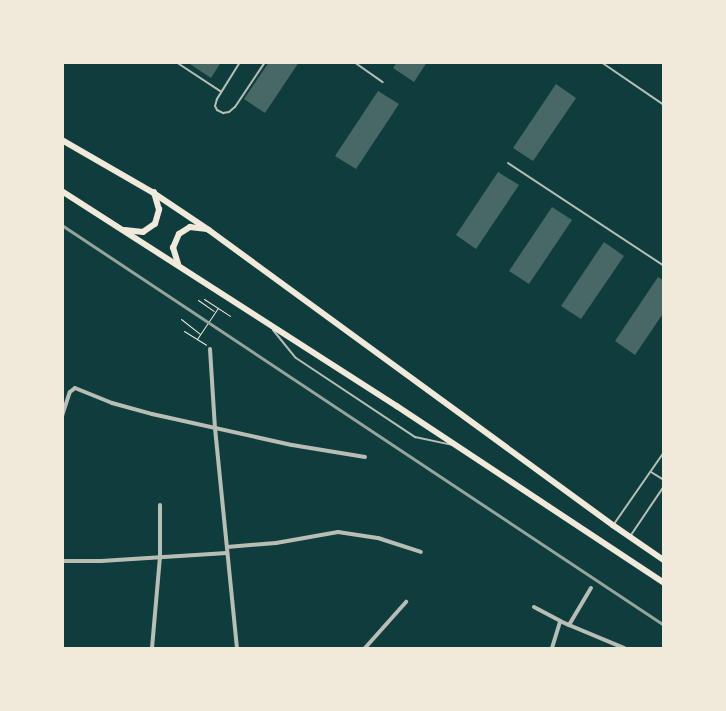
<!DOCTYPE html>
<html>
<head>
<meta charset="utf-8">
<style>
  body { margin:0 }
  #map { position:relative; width:726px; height:711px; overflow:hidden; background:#0f3d3e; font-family:"Noto Sans",sans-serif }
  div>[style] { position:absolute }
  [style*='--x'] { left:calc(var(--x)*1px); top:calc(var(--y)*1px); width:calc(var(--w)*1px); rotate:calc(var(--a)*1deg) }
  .building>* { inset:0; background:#486865 }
  .path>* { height:1px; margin:-0.5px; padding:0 0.5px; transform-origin:0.5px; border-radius:0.5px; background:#f1e9da }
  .service>* { height:2px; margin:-1px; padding:0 1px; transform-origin:1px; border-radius:1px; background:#b8beb3 }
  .minor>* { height:4px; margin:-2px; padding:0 2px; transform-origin:2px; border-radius:2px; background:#b8beb3 }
  .trunk>* { height:5.5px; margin:-2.75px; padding:0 2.75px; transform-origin:2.75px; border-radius:2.75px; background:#f1e9da }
  .rail>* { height:2.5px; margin:-1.25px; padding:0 1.25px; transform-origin:1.25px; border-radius:1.25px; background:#97a49c }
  span { translate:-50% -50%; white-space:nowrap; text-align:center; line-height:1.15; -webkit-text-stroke:4px #f1e9da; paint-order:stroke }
  .frame { position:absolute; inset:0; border:64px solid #f1e9da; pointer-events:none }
</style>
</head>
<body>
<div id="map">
  <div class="building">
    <div style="clip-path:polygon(191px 62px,221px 62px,211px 78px,190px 64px)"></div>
    <div style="clip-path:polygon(269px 62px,299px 62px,265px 113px,244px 99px)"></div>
    <div style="clip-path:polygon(397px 62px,427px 62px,414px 82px,393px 68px)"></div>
    <div style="clip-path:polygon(556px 84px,576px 98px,533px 161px,513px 148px)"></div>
    <div style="clip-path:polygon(378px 91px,399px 104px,356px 169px,335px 156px)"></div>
    <div style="clip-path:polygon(498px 172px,519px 185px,476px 249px,456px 235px)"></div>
    <div style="clip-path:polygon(552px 207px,572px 220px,529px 284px,509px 271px)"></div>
    <div style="clip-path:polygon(604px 242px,624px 256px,581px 319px,561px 306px)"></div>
    <div style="clip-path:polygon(658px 277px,664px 281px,664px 312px,635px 355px,615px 341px)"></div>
  </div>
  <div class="path">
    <div style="--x:204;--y:299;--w:31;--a:33"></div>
    <div style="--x:198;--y:300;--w:19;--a:35"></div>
    <div style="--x:181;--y:319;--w:24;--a:38"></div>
    <div style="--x:184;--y:331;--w:26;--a:32"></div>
    <div style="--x:197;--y:339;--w:37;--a:-56"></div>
  </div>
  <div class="service">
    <div style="--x:176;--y:62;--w:53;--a:33.4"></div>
    <div style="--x:240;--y:62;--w:44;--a:121.9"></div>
    <div style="--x:217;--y:99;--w:7;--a:106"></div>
    <div style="--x:215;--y:106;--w:4;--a:63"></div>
    <div style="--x:217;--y:110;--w:7;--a:27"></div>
    <div style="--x:223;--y:113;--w:6;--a:-9"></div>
    <div style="--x:229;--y:112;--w:8;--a:-40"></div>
    <div style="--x:235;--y:107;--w:54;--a:-56.3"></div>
    <div style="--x:354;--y:62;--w:35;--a:35"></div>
    <div style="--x:601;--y:62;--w:76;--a:34.3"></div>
    <div style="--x:508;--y:163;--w:187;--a:33.4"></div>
    <div style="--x:273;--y:330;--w:36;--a:51"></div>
    <div style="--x:296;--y:358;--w:143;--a:33.6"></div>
    <div style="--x:415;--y:437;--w:39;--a:12"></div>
    <div style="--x:651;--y:472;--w:15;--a:32"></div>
    <div style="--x:614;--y:524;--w:88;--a:-55.2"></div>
    <div style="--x:631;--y:535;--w:59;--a:-56"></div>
  </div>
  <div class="minor">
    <div style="--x:210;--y:349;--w:79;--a:86.4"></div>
    <div style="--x:215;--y:428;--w:221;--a:84.3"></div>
    <div style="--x:62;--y:416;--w:25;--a:-72"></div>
    <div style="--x:70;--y:392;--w:6;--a:-39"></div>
    <div style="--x:75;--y:388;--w:40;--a:22"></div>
    <div style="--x:112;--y:403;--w:41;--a:15.4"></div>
    <div style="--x:152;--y:414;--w:143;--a:12.5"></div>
    <div style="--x:292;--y:445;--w:74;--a:9.3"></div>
    <div style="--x:227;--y:547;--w:49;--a:-4.7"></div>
    <div style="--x:276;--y:543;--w:63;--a:-10.1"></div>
    <div style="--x:338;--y:532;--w:40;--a:8.5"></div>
    <div style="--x:378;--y:538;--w:45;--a:18"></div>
    <div style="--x:62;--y:561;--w:39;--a:0"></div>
    <div style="--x:101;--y:561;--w:126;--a:-3.6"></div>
    <div style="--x:534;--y:607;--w:30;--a:28"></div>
    <div style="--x:569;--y:625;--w:60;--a:22.7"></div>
    <div style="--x:152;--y:648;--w:92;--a:-85"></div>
    <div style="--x:160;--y:556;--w:51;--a:-90"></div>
    <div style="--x:365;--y:648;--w:62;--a:-48.3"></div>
    <div style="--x:552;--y:648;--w:28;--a:-73"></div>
    <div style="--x:560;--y:621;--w:10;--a:24"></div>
    <div style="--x:569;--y:625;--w:43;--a:-59.3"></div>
  </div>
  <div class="trunk">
    <div style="--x:62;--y:140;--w:106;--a:29.9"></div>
    <div style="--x:154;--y:193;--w:66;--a:33.9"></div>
    <div style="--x:209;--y:230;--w:500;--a:36.14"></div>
    <div style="--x:613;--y:525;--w:62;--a:34.5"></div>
    <div style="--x:62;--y:191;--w:398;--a:32.7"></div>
    <div style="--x:397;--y:406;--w:320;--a:33.5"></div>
    <div style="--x:125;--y:230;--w:18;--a:6"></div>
    <div style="--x:143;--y:232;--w:14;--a:-34"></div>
    <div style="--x:155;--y:224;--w:15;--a:-74"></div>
    <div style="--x:159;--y:210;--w:18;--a:-106"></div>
    <div style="--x:178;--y:264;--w:17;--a:-107"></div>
    <div style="--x:173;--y:248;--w:15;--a:-67"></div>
    <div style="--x:179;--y:234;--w:13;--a:-32"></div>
    <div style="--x:190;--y:227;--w:17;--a:7"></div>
  </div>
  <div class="rail">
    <div style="--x:62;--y:225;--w:723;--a:33.6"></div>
  </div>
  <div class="frame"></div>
</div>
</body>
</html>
